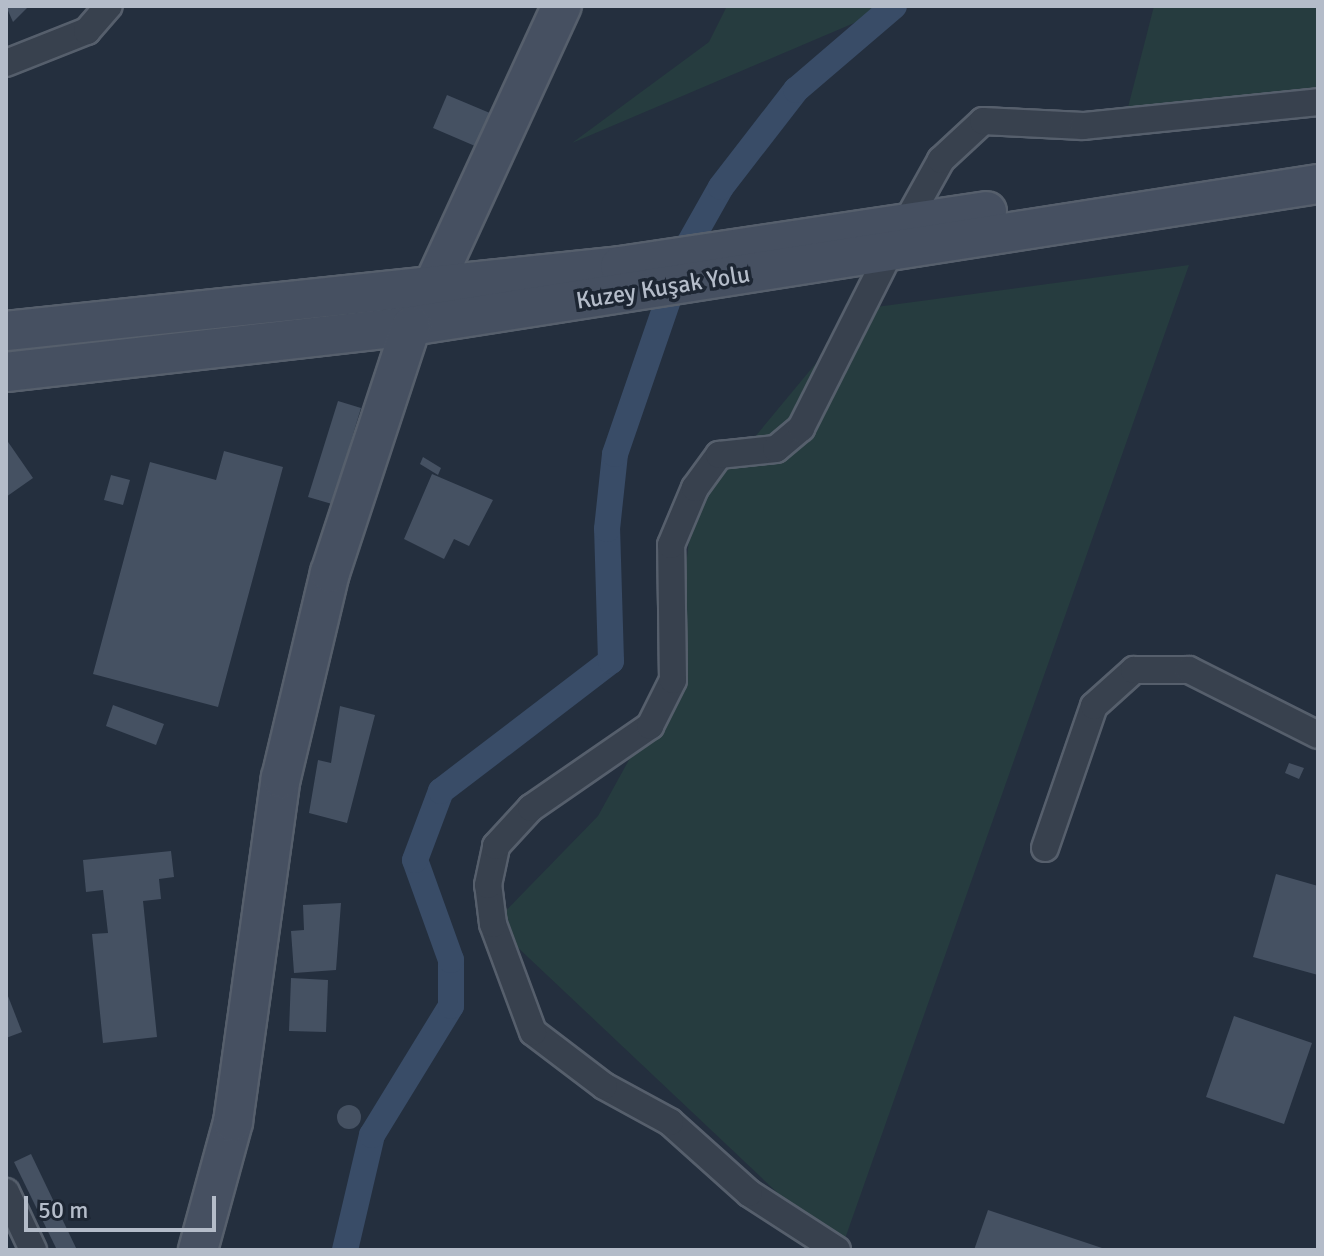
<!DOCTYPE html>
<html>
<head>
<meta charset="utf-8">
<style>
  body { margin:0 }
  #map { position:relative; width:1324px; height:1256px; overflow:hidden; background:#242f3e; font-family:Signika,sans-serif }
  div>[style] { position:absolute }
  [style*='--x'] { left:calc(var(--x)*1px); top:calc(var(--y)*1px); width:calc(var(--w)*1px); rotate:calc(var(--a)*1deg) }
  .green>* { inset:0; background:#263c3f }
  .canal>* { height:26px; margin:-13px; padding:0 13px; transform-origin:13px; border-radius:13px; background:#394c67 }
  .building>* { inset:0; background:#455162 }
  .round { border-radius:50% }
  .roads { filter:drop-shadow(2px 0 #565f6c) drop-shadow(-2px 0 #565f6c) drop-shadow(0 2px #565f6c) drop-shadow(0 -2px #565f6c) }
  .street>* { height:26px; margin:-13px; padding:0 13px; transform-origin:13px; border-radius:13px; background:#38414e }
  .secondary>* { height:38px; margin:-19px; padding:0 19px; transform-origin:19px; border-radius:19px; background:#465061 }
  span { translate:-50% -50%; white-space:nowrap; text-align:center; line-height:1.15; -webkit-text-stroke:7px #1d2633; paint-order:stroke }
  .street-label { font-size:24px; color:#b4bcc9 }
  .frame { position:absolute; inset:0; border:8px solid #b4bcc9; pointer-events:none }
  .scale { position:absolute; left:24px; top:1196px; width:192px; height:36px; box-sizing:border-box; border:4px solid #b4bcc9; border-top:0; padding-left:10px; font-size:24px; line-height:28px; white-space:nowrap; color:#b4bcc9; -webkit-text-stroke:6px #1d2633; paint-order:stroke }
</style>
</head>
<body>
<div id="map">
  <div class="green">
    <div style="clip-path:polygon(727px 6px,894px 6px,572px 143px,709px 42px)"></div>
    <div style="clip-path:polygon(1154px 6px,1318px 6px,1318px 89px,1124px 123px)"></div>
    <div style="clip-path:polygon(1189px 265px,841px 1250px,838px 1250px,493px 924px,598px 816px,673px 680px,695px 488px,744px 450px,861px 309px)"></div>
  </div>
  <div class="canal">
    <div style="--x:345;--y:1250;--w:118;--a:-76.8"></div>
    <div style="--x:372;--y:1135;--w:151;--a:-58.5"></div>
    <div style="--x:451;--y:1006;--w:46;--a:-90"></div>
    <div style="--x:451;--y:960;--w:106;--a:-109.8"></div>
    <div style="--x:415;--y:860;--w:74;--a:-69.4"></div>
    <div style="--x:441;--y:791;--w:214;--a:-37.4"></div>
    <div style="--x:611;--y:661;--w:132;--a:-91.7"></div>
    <div style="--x:607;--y:529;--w:75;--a:-83.9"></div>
    <div style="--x:615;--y:454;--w:215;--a:-71"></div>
    <div style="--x:685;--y:251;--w:73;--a:-60.6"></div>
    <div style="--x:721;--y:187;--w:123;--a:-52.3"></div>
    <div style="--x:796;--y:90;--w:129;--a:-40.6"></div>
  </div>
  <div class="building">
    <div style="clip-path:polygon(6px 6px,29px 6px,13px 22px)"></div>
    <div style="clip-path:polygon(447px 95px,497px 116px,482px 149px,433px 128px)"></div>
    <div style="clip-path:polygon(338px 401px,361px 408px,332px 504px,308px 497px)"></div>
    <div style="clip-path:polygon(6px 439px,33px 478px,6px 497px)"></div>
    <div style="clip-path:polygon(224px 451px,283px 467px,218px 707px,93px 674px,150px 462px,216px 480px)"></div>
    <div style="clip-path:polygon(423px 457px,441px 468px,438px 475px,420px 464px)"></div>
    <div style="clip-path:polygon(432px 474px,493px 500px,469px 546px,454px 539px,444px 559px,404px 539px)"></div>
    <div style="clip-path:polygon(111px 475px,130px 480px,123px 505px,104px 500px)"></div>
    <div style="clip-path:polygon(113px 705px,164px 724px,156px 745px,106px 726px)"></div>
    <div style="clip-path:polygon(340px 706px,375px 715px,347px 823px,309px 813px,318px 760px,331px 763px)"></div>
    <div style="clip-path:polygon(1289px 763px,1304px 768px,1299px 779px,1285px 773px)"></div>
    <div style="clip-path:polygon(171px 851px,174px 877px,159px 879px,161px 899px,143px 901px,157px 1037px,103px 1043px,92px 934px,108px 933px,103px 890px,86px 892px,83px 860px)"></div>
    <div style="clip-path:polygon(1276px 874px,1318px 886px,1318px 975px,1253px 957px)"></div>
    <div style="clip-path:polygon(341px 903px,336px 970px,294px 973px,291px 931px,304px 930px,303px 905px)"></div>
    <div style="clip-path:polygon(291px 978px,328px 980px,326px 1032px,289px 1031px)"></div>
    <div style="clip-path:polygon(6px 991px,22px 1032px,6px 1038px)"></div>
    <div style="clip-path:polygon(1234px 1016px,1312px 1043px,1284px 1124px,1206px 1097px)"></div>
    <div class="round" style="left:337px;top:1105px;width:24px;height:24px"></div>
    <div style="clip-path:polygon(31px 1154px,77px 1250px,57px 1250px,14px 1162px)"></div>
    <div style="clip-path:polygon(988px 1210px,1105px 1249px,1105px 1250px,974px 1250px)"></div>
  </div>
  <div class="roads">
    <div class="street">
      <div style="--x:6;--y:63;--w:87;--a:-21.6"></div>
      <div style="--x:87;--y:31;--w:33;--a:-49"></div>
      <div style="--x:911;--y:214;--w:62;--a:-60.9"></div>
      <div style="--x:941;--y:160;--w:57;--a:-42.9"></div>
      <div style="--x:983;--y:121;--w:100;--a:2.9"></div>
      <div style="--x:1083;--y:126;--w:236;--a:-5.8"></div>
      <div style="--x:1045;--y:848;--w:150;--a:-71"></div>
      <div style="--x:1094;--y:706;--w:54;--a:-42"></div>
      <div style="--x:1134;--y:670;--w:55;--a:0"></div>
      <div style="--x:1189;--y:670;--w:144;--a:26.7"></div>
      <div style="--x:6;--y:1192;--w:64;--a:65"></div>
      <div style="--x:837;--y:1250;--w:105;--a:-147.1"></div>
      <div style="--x:749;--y:1193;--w:106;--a:-138.1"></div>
      <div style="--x:670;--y:1122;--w:75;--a:-151.4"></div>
      <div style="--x:604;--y:1086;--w:89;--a:-142.7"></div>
      <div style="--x:533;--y:1032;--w:115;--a:-110.3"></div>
      <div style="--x:493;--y:924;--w:39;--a:-97"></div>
      <div style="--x:488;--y:885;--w:40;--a:-78"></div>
      <div style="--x:496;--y:846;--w:52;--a:-47.4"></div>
      <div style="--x:531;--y:808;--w:145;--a:-34.6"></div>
      <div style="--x:650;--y:726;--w:51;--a:-63.4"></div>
      <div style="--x:673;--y:680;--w:135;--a:-90.8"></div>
      <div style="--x:671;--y:545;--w:62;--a:-67.2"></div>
      <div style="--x:695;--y:488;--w:41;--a:-54"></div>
      <div style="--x:719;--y:455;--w:57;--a:-6"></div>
      <div style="--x:776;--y:449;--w:33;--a:-40"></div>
      <div style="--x:801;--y:428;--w:182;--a:-63.2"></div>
    </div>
    <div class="secondary">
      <div style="--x:432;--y:288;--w:311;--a:-65.3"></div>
      <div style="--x:6;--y:331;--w:617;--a:-6.04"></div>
      <div style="--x:620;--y:266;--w:371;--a:-8.5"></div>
      <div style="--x:6;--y:372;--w:408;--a:-6.5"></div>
      <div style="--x:411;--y:326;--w:918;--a:-8.9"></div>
      <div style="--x:198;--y:1250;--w:133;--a:-74.7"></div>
      <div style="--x:233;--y:1122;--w:347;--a:-82.1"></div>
      <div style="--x:281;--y:778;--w:211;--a:-76.6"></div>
      <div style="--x:330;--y:573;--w:260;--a:-71.8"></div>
    </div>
  </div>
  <div class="street-label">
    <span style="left:663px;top:288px;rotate:-9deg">Kuzey Kuşak Yolu</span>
  </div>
  <div class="frame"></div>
  <div class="scale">50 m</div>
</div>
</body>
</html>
